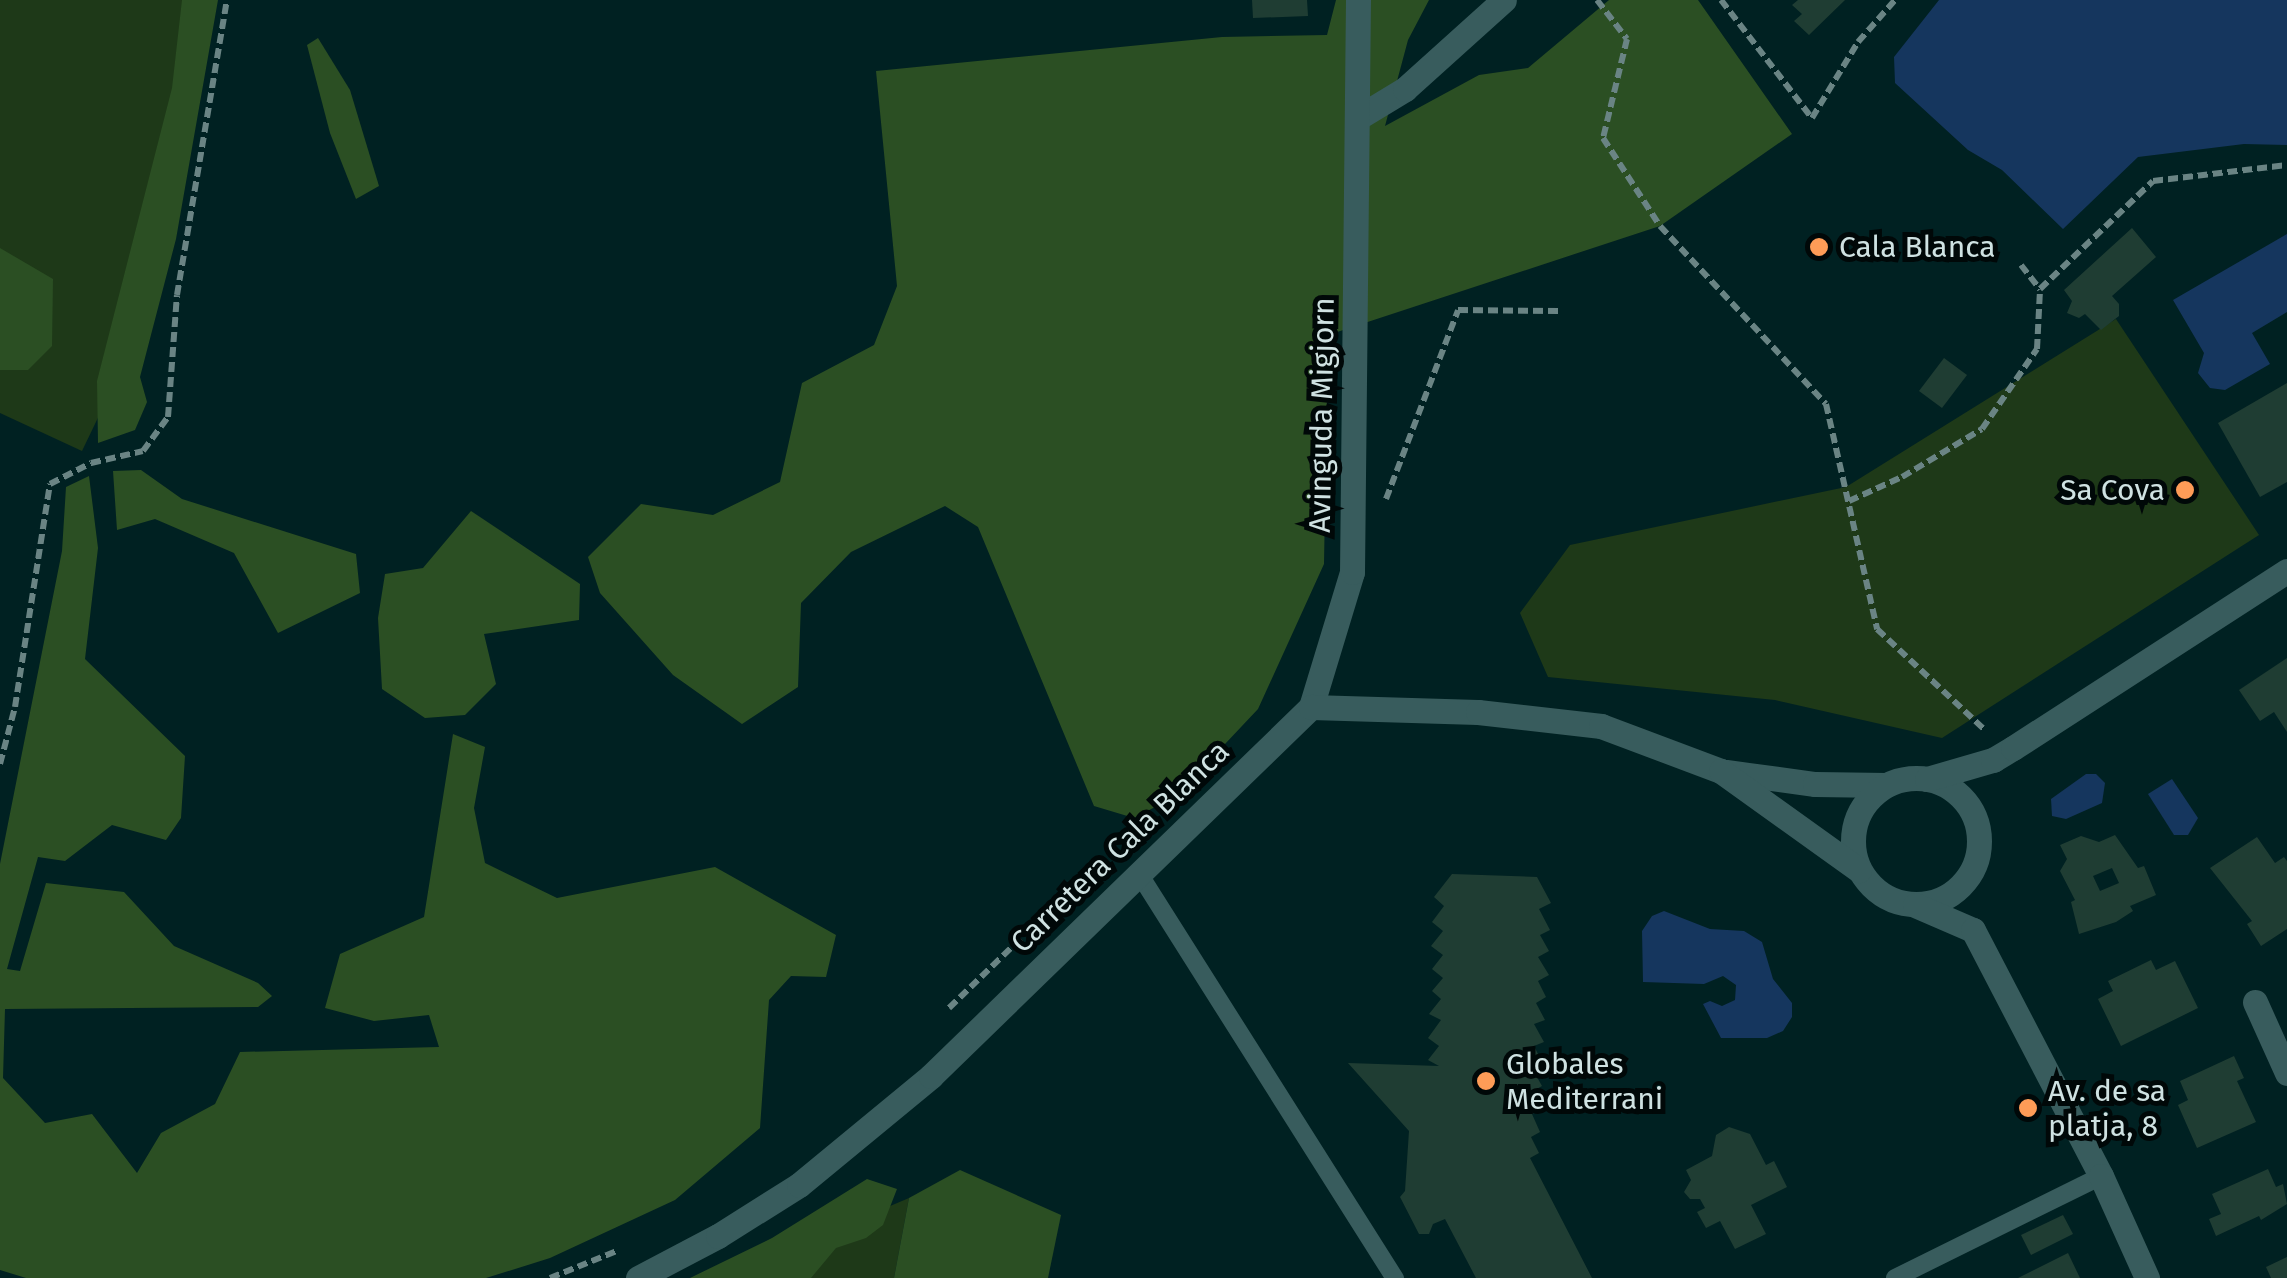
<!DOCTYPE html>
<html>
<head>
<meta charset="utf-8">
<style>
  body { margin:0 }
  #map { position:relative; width:2287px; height:1278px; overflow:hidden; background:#002122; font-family:"Fira Sans",sans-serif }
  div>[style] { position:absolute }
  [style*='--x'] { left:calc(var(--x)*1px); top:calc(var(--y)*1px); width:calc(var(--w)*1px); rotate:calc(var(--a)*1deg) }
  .green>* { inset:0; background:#1e3918 }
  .forest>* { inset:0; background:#2b4f23 }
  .water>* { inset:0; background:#15365e }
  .building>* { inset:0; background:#1f3d33 }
  .path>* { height:6px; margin-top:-3px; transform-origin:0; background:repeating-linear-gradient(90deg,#6a8484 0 10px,transparent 0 15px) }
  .service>* { height:18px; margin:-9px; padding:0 9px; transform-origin:9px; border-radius:9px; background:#385c5d }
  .minor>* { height:25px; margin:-12.5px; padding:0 12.5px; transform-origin:12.5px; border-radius:12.5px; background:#385c5d }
  .minor>.ring { margin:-12.5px; padding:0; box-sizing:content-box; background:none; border:25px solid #385c5d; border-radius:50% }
  .dots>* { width:28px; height:28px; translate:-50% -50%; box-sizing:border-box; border:5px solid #000808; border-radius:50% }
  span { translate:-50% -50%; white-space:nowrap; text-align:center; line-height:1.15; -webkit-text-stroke:10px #000808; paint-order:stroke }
  .poi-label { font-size:30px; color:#cfe2e2 }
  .left { translate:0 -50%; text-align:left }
  .right { translate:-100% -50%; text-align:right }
  .street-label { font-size:30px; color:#cfe2e2 }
</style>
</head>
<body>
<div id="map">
  <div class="green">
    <div style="clip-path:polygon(0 0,207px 0,130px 351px,82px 451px,0 413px)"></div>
    <div style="clip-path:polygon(2116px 319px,2259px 535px,1942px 738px,1775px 700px,1548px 677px,1520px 613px,1570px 545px,1846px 487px)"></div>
    <div style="clip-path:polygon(909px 1198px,894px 1278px,721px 1278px)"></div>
  </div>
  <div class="forest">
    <div style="clip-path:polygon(182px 0,218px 0,176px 239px,140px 377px,147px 402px,135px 430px,98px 443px,97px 381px,172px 88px)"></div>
    <div style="clip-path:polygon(1336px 0,1429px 0,1408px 40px,1385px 126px,1479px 75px,1528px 68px,1609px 0,1698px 0,1792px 134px,1660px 226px,1328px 335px,1324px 564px,1258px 709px,1176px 796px,1134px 818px,1094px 806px,978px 527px,945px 506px,851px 552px,801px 603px,798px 687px,742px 724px,673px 675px,600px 593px,588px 557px,641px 504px,713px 515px,780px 482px,802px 383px,874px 345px,897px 286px,876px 71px,1222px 37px,1327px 35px)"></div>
    <div style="clip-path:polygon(318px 38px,350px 90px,379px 186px,356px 199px,330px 133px,307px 45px)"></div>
    <div style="clip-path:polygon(0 248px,53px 279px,52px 346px,28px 370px,0 370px)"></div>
    <div style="clip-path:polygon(141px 470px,182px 499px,356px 554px,360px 593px,278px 633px,234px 553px,155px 519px,117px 530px,113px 471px)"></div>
    <div style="clip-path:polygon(89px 476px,98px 548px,85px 659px,185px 756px,181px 818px,166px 840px,112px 825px,65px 861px,38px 857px,7px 969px,20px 971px,46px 883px,124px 892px,174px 946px,258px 983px,272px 996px,258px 1007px,5px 1009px,3px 1078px,45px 1123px,92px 1114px,137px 1173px,161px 1133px,215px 1104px,240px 1052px,439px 1047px,429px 1015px,374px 1021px,325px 1008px,340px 954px,424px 917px,453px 734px,485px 747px,474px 808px,485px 863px,557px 898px,715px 867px,836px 935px,826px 977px,791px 976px,769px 1000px,760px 1128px,675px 1200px,550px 1258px,486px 1278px,26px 1278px,0 1270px,0 864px,62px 551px,66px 487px)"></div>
    <div style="clip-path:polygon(471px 511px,580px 584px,579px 620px,484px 634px,496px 684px,465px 715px,425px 718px,382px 689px,378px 618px,385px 574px,423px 568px)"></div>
    <div style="clip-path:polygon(960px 1170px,1061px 1215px,1048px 1278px,894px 1278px,909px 1198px)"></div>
    <div style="clip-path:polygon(867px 1179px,897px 1189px,883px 1225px,866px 1238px,836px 1248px,811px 1278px,690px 1278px,772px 1238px)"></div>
  </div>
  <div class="water">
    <div style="clip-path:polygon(1939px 0,2287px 0,2287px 145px,2244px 144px,2138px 157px,2063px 229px,2002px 170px,1968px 150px,1895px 83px,1894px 57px)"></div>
    <div style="clip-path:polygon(2287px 234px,2287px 312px,2252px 333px,2270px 364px,2225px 390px,2210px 388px,2198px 373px,2204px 353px,2173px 300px)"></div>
    <div style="clip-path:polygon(2086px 774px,2096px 774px,2105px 783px,2102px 803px,2066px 819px,2052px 816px,2051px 799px)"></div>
    <div style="clip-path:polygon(2172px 779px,2198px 818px,2188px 835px,2174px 835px,2148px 794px)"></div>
    <div style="clip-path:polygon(1664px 911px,1710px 929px,1744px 931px,1762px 942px,1773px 979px,1792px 1003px,1792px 1017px,1783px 1031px,1767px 1038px,1721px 1038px,1703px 1004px,1710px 1001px,1722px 1006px,1735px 1000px,1736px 985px,1723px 976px,1704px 984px,1643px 982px,1642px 931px,1652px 916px)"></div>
  </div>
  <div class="building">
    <div style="clip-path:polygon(1252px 0,1307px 0,1308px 16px,1253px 18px)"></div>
    <div style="clip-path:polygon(1798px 0,1845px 0,1809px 35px,1794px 21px,1802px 14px,1792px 5px)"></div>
    <div style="clip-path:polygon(2132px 228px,2156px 257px,2112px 296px,2119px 304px,2119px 316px,2101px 330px,2085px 314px,2079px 318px,2067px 313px,2072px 301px,2064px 290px)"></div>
    <div style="clip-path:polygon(1944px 358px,1967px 375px,1942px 408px,1919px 391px)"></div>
    <div style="clip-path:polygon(2287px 383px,2287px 482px,2260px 497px,2218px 423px)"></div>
    <div style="clip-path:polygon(2287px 658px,2287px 732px,2274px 712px,2260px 721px,2239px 690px)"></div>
    <div style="clip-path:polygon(evenodd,2115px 835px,2138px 868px,2144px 866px,2156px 895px,2130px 906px,2133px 911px,2116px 922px,2079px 934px,2071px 902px,2075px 900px,2060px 871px,2067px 859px,2060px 845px,2081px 836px,2099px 842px,2115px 835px,2112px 868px,2119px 883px,2100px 891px,2093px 876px,2112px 868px)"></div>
    <div style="clip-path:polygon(2257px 837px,2275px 863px,2284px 857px,2287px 861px,2287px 929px,2261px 946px,2247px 924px,2252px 921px,2210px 868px)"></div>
    <div style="clip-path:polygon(1452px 874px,1537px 877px,1551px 903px,1539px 909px,1550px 930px,1540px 935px,1549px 951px,1538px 957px,1549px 975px,1538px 981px,1546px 997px,1536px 1003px,1545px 1020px,1534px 1024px,1544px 1042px,1534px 1046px,1543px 1064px,1533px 1070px,1542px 1086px,1533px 1091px,1542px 1109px,1532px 1114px,1540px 1132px,1531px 1137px,1539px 1153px,1530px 1158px,1592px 1278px,1476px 1278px,1445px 1219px,1433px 1224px,1429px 1234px,1419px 1234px,1400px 1197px,1405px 1191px,1409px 1131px,1348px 1063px,1439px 1066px,1428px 1060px,1439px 1046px,1428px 1038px,1441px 1020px,1429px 1014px,1441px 999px,1432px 991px,1443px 978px,1432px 969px,1443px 955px,1431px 946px,1443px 931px,1432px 922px,1444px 906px,1434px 897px)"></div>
    <div style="clip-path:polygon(2151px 960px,2156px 970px,2175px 961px,2198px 1008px,2121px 1046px,2098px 999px,2113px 991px,2108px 981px)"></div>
    <div style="clip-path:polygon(2234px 1056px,2244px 1078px,2237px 1081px,2256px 1122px,2197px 1148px,2178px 1105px,2188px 1100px,2180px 1081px)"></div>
    <div style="clip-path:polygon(1729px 1127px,1750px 1134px,1766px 1165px,1774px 1161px,1787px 1187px,1751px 1205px,1766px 1234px,1735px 1249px,1720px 1221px,1706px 1228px,1697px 1212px,1705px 1208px,1700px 1199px,1690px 1199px,1684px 1192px,1691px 1180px,1686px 1170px,1712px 1156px,1716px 1135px)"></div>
    <div style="clip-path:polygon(2268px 1169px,2276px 1187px,2283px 1184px,2287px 1204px,2261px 1220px,2259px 1216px,2216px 1236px,2209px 1219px,2221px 1214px,2212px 1194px)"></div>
    <div style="clip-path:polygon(2063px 1215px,2073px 1234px,2031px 1255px,2021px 1235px)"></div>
    <div style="clip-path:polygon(2068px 1253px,2080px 1278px,2018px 1278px)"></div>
    <div style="clip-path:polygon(2287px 1257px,2287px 1278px,2271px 1278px,2266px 1267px)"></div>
  </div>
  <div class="path">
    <div style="--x:1597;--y:0;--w:49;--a:52.4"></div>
    <div style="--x:1627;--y:39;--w:102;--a:103.6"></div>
    <div style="--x:1603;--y:138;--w:105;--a:57.1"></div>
    <div style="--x:1660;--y:226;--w:243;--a:47"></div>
    <div style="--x:1826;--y:404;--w:231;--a:77.2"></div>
    <div style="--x:1877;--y:629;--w:148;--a:43.1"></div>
    <div style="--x:1721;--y:0;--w:149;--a:52.4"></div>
    <div style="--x:1812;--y:118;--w:89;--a:-58.8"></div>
    <div style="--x:1858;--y:42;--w:56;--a:-48.6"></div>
    <div style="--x:2021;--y:265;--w:31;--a:52"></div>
    <div style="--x:2040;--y:289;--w:156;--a:-43.7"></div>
    <div style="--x:2153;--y:181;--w:135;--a:-6.8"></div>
    <div style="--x:1386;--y:499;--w:202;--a:-69.1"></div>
    <div style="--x:1458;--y:310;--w:101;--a:0.6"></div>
    <div style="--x:1849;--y:501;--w:58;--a:-24.4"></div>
    <div style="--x:1902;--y:477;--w:93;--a:-31"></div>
    <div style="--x:1982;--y:429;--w:97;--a:-55.5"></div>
    <div style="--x:2037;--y:349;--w:60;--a:-87.1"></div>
    <div style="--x:0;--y:764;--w:59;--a:-75.3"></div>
    <div style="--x:15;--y:707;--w:226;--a:-81.1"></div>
    <div style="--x:50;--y:484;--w:46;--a:-27.1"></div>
    <div style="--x:91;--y:463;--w:53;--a:-13"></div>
    <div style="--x:143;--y:451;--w:42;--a:-53.7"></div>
    <div style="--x:168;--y:417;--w:122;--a:-85.8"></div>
    <div style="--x:177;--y:295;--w:299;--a:-80.4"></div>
    <div style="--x:949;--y:1008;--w:132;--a:-44.1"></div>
    <div style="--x:550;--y:1278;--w:74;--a:-22.1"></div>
  </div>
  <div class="service">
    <div style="--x:1138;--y:872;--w:481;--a:57.7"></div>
    <div style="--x:1895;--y:1278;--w:230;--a:-26.3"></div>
  </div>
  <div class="minor">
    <div style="--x:1359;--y:117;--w:54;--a:-31.3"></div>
    <div style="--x:1405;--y:89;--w:133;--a:-42"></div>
    <div style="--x:1311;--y:707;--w:141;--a:-73.1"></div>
    <div style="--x:1352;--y:572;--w:572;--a:-89.4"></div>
    <div style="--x:1726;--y:772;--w:90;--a:7.7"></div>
    <div style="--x:1815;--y:784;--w:71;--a:0.8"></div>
    <div class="ring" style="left:1853px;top:778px;width:101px;height:101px"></div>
    <div style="--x:1927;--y:779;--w:69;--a:-16.1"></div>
    <div style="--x:1993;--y:760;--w:23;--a:-31"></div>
    <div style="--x:2013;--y:748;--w:326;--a:-32.9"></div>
    <div style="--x:1915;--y:905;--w:63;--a:23.3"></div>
    <div style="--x:1973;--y:930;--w:277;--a:62.5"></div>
    <div style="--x:2101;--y:1176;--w:112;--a:65.7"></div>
    <div style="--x:2255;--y:1002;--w:78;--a:65.7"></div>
    <div style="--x:638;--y:1278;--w:90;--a:-27.7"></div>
    <div style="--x:718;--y:1236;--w:96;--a:-32.2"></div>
    <div style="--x:799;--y:1185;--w:171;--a:-39.5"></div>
    <div style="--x:931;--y:1076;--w:530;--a:-44.16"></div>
    <div style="--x:1311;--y:707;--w:167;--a:1.7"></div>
    <div style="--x:1478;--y:712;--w:124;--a:6.5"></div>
    <div style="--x:1601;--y:726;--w:128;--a:20.6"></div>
    <div style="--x:1721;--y:771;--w:170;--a:35.7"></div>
  </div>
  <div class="dots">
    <div style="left:1819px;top:247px;background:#fe9c57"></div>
    <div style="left:2185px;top:490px;background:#fe9c57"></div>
    <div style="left:1486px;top:1081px;background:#fe9c57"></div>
    <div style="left:2028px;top:1108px;background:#fe9c57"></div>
  </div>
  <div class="poi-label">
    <span class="left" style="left:1839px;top:247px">Cala Blanca</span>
    <span class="right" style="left:2165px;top:490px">Sa Cova</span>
    <span class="left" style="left:1506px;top:1081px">Globales<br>Mediterrani</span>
    <span class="left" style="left:2048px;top:1108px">Av. de sa<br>platja, 8</span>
  </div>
  <div class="street-label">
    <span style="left:1322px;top:415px;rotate:-89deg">Avinguda Migjorn</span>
    <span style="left:1120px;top:847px;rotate:-44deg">Carretera Cala Blanca</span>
  </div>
</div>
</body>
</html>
